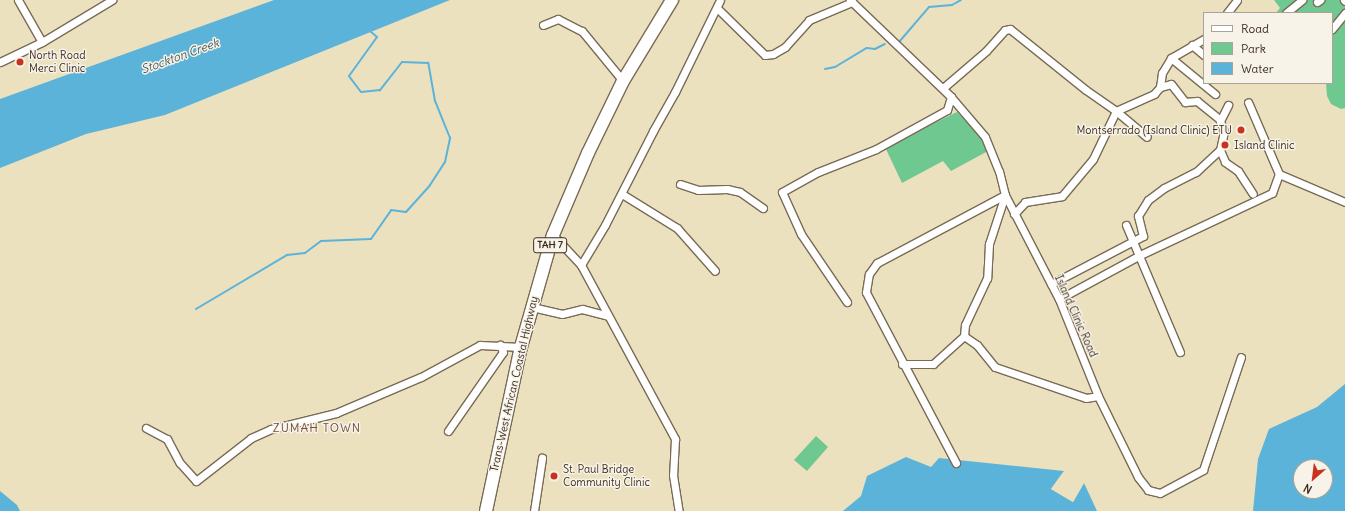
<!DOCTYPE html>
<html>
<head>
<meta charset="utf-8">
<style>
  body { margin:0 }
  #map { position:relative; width:1345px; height:511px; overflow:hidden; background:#ebe1bf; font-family:Delius,sans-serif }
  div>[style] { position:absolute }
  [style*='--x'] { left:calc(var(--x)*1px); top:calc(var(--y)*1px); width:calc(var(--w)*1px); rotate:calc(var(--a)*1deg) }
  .green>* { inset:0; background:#6fc88f }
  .water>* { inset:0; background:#5cb3d9 }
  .pier>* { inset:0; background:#ebe1bf }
  .stream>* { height:2px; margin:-1px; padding:0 1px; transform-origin:1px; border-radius:1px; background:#5cb3d9 }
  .roads { filter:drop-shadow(1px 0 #796a56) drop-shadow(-1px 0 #796a56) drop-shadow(0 1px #796a56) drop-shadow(0 -1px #796a56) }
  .minor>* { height:7px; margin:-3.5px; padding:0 3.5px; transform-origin:3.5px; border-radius:3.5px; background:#fff }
  .trunk>* { height:12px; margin:-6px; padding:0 6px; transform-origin:6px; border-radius:6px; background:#fff }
  .dots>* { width:11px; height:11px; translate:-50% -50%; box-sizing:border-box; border:2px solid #f7f3e8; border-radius:50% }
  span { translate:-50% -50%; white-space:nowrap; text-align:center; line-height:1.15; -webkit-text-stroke:3px #f7f3e8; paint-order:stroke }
  .shield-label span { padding:1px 3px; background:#f7f3e8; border:1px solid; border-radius:3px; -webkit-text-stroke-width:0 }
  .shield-label { font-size:10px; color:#3b2a1e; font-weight:700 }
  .poi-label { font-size:11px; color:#3b2a1e }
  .left { translate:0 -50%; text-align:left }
  .right { translate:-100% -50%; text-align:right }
  .street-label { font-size:11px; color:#3b2a1e }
  .water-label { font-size:12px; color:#475a5f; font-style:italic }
  .neighbourhood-label { font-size:12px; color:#724f3c; letter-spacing:1px }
  .legend { position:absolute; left:1203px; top:12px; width:130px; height:72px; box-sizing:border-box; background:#f7f3e8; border:1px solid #aca397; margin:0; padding:5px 7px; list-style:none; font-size:12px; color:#3b2a1e }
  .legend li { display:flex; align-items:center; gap:8px; height:20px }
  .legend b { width:20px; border:1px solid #aca397 }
  .north { position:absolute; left:1293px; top:459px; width:40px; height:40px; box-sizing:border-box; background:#f7f3e8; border:1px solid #aca397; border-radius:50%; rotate:208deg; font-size:11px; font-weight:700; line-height:16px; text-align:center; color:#3b2a1e }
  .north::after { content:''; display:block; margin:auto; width:14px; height:18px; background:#c8321e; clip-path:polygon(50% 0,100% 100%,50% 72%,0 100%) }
</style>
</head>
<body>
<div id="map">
  <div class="green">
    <div style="clip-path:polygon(1274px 0,1345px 0,1345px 108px,1341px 109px,1331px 104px,1327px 96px,1326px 83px,1332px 83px,1332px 13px,1276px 13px,1280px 8px)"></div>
    <div style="clip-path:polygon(957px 112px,983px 139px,988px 151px,951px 171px,943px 161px,902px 183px,885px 147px)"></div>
    <div style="clip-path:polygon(816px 436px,828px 447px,807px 471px,794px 460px)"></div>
  </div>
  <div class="water">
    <div style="clip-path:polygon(274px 0,450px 0,165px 115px,86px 134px,0 168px,0 99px)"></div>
    <div style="clip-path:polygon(evenodd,1345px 384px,1345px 511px,1253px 511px,1258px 459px,1269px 429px,1317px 407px,1345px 384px,1301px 467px,1325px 467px,1325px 491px,1301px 491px,1301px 467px)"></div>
    <div style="clip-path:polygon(906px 457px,931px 467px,939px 458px,1064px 471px,1051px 489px,1073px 502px,1084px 483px,1097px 511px,843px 511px,861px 496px,867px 476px)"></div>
    <div style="clip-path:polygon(0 491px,17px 505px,20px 511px,0 511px)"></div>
  </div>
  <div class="pier">
    <div style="clip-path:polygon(1064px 471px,1054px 488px,1072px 499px,1084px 483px,1073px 502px,1051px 489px)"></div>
  </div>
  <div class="stream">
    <div style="--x:899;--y:42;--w:46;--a:-49.4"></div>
    <div style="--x:929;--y:7;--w:23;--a:-5"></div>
    <div style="--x:952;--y:5;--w:10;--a:-29"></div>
    <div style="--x:825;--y:69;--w:10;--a:-11"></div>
    <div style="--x:835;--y:67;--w:37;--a:-31"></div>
    <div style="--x:867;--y:48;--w:8;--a:7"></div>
    <div style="--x:875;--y:49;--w:11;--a:-27"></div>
    <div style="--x:196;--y:309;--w:106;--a:-30.7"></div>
    <div style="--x:287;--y:255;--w:18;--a:-6"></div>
    <div style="--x:305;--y:253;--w:20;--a:-37"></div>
    <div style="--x:321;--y:241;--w:50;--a:-2.3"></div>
    <div style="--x:371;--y:239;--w:35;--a:-55"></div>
    <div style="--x:391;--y:210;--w:15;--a:8"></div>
    <div style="--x:406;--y:212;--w:36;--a:-48"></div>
    <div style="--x:430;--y:185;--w:27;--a:-57"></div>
    <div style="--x:445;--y:162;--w:25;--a:-78"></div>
    <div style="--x:450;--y:138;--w:40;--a:-112"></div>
    <div style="--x:435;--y:101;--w:39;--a:-100"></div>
    <div style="--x:428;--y:63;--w:26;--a:-178"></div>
    <div style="--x:402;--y:62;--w:36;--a:128"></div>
    <div style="--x:380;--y:90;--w:19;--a:174"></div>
    <div style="--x:361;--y:92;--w:20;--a:-127"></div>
    <div style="--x:349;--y:76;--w:48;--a:-54.3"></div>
    <div style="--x:377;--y:37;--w:8;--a:-140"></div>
  </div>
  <div class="roads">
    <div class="minor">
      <div style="--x:18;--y:0;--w:48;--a:60.3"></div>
      <div style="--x:850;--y:0;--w:140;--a:43.8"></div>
      <div style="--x:951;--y:97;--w:52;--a:49.6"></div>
      <div style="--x:985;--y:137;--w:37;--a:68"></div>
      <div style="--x:999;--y:171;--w:25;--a:76"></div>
      <div style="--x:1005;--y:195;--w:117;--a:62.6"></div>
      <div style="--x:1059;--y:299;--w:105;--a:68.1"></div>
      <div style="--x:1098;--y:396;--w:90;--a:63.7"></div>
      <div style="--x:1138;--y:477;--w:16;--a:52"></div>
      <div style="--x:1148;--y:490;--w:12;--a:14"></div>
      <div style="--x:1160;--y:493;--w:49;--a:-28.1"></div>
      <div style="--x:1203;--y:470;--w:119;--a:-71.4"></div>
      <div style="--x:1344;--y:0;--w:1;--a:45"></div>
      <div style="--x:1317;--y:2;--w:4;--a:-34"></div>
      <div style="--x:717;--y:8;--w:67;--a:44.4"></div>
      <div style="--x:765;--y:55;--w:8;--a:-7"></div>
      <div style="--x:773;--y:54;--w:14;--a:-30"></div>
      <div style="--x:785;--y:47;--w:36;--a:-48"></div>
      <div style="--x:809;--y:20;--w:47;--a:-22.7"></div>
      <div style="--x:1227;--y:13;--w:16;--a:-52"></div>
      <div style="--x:1286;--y:13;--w:21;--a:-39"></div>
      <div style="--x:543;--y:25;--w:16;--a:-22"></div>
      <div style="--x:558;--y:19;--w:27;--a:27"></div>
      <div style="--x:582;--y:31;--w:65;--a:50.6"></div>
      <div style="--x:1332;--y:29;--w:21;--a:-51"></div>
      <div style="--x:1192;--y:45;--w:16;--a:40"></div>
      <div style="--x:1171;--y:58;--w:57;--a:39.3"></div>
      <div style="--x:0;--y:62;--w:47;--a:-25.5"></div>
      <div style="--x:42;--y:42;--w:82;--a:-31"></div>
      <div style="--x:1160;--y:87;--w:11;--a:-15"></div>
      <div style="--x:1171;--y:84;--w:23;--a:52"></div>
      <div style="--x:1185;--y:102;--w:12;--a:-5"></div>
      <div style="--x:1197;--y:101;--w:26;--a:39"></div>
      <div style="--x:943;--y:88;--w:57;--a:-40.7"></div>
      <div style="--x:986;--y:51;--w:28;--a:-48"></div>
      <div style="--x:1005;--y:30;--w:5;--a:-11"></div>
      <div style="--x:1010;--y:29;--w:97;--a:38.8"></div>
      <div style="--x:1086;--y:90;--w:37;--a:35"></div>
      <div style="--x:1116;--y:111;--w:42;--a:-24.1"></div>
      <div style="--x:1154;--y:94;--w:9;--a:-49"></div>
      <div style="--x:1160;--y:87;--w:14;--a:-82"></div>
      <div style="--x:1162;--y:73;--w:17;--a:-59"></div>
      <div style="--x:1171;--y:58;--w:38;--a:-30"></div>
      <div style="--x:1220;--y:150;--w:13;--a:67"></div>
      <div style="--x:1225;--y:162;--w:16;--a:35"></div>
      <div style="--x:1238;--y:171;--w:27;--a:57"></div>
      <div style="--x:1279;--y:174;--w:72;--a:23"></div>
      <div style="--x:680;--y:184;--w:19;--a:18"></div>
      <div style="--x:698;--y:190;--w:29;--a:-2"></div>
      <div style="--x:727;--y:189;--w:13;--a:13"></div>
      <div style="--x:740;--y:192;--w:28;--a:35"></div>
      <div style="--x:622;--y:194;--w:65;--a:31.7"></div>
      <div style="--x:677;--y:228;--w:57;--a:48.5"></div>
      <div style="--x:1014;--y:214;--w:16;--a:-47"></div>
      <div style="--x:1025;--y:202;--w:37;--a:-9"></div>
      <div style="--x:1062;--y:196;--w:48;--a:-50"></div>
      <div style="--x:1093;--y:159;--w:53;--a:-64.4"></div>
      <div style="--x:1116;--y:111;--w:40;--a:40"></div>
      <div style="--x:1126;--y:225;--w:138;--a:67"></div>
      <div style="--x:553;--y:235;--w:41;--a:47"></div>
      <div style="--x:581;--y:265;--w:198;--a:61.6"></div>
      <div style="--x:675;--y:439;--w:36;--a:93"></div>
      <div style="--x:673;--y:475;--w:36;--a:81"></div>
      <div style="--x:581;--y:265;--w:47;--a:-59"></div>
      <div style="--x:605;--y:225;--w:106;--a:-62.9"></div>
      <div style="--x:653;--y:131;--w:45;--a:-60.6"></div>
      <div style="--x:675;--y:92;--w:102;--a:-63.9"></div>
      <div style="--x:1051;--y:284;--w:104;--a:-27.6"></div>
      <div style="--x:1143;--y:236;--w:21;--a:-104"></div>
      <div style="--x:1138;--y:216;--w:19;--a:-58"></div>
      <div style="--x:1148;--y:200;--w:20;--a:-37"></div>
      <div style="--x:1164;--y:188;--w:36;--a:-27"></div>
      <div style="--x:1196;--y:172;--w:33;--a:-43"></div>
      <div style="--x:1220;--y:150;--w:19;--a:-78"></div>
      <div style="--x:1224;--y:131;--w:11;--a:-112"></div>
      <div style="--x:1220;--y:121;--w:18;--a:-63"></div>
      <div style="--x:1059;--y:299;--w:92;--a:-28.5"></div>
      <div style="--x:1140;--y:255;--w:146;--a:-25.2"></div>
      <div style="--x:1272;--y:193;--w:20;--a:-70"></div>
      <div style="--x:1279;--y:174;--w:78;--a:-113.3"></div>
      <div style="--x:847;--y:302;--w:82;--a:-124.1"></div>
      <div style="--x:801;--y:234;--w:46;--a:-114.3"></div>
      <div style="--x:782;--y:192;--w:41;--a:-29.1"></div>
      <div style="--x:818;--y:172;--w:62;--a:-21.6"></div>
      <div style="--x:876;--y:149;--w:81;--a:-28.8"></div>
      <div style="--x:947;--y:110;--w:14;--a:-73"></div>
      <div style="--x:532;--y:307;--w:31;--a:13"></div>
      <div style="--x:562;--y:314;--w:21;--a:-14"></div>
      <div style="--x:582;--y:309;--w:27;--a:15"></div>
      <div style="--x:902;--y:364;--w:31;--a:0"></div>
      <div style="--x:933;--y:364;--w:42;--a:-42.1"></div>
      <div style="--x:964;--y:336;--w:16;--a:35"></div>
      <div style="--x:977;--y:345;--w:28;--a:51"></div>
      <div style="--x:995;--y:367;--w:96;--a:18.8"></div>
      <div style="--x:1086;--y:398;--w:12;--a:-9"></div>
      <div style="--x:146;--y:428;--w:24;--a:28"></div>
      <div style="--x:167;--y:439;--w:27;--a:62"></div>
      <div style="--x:180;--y:463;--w:24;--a:48"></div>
      <div style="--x:196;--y:481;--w:70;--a:-38"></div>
      <div style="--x:251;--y:438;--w:22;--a:-24"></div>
      <div style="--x:271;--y:429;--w:67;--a:-13.8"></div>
      <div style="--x:336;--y:413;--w:92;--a:-23"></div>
      <div style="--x:421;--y:377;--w:67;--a:-28.5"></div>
      <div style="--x:480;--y:345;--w:41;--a:2.8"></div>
      <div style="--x:448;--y:431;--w:96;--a:-55.2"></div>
      <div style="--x:503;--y:352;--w:8;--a:-113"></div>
      <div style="--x:956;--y:463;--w:193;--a:-117.8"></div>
      <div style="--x:866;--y:292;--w:18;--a:-81"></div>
      <div style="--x:869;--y:274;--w:14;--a:-54"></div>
      <div style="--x:877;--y:263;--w:145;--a:-28"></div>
      <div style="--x:1005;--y:195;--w:52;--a:108.1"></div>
      <div style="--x:989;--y:244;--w:34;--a:93"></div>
      <div style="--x:987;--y:278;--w:52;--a:115.1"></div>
      <div style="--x:965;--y:325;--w:11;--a:95"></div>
      <div style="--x:534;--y:511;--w:54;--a:-81.4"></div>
    </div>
    <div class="trunk">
      <div style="--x:486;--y:511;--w:168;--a:-78"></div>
      <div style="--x:521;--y:347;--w:116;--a:-74.1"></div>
      <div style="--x:553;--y:235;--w:89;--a:-66.9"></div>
      <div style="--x:588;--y:153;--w:80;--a:-64.1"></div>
      <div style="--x:623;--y:81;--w:95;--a:-58.8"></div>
    </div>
  </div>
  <div class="dots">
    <div style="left:20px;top:62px;background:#c8321e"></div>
    <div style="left:1241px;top:130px;background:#c8321e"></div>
    <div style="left:1225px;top:145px;background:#c8321e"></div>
    <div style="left:554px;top:476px;background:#c8321e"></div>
  </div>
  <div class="shield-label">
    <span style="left:550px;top:245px">TAH 7</span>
  </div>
  <div class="poi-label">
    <span class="left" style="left:29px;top:62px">North Road<br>Merci Clinic</span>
    <span class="right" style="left:1232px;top:130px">Montserrado (Island Clinic) ETU</span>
    <span class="left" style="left:1234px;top:145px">Island Clinic</span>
    <span class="left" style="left:563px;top:476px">St. Paul Bridge<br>Community Clinic</span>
  </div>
  <div class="street-label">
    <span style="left:1076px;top:316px;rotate:66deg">Island Clinic Road</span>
    <span style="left:514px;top:384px;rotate:-77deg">Trans-West African Coastal Highway</span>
  </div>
  <div class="water-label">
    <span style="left:180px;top:56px;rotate:-20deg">Stockton Creek</span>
  </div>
  <div class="neighbourhood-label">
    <span style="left:317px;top:428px">ZUMAH TOWN</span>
  </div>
  <ul class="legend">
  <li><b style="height:5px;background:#fff"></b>Road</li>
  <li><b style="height:11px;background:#6fc88f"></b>Park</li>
  <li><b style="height:11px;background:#5cb3d9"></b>Water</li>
  </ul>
  <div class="north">N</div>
</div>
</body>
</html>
